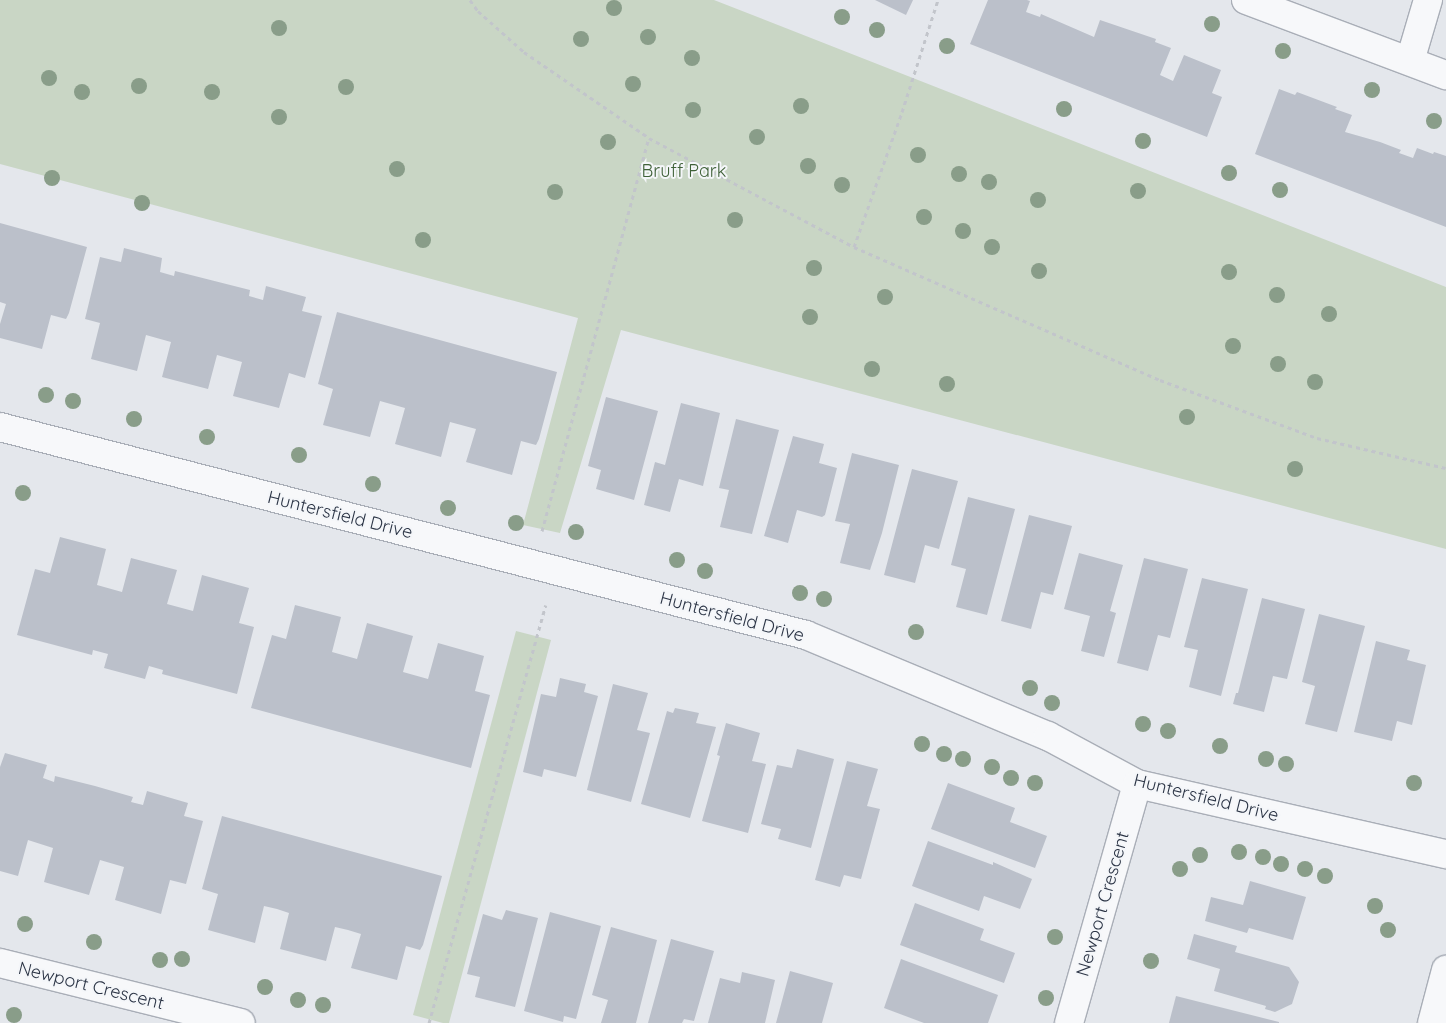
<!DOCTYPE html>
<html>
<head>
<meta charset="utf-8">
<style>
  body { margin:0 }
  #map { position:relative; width:1446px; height:1023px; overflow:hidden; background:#e4e7ec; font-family:Quicksand,sans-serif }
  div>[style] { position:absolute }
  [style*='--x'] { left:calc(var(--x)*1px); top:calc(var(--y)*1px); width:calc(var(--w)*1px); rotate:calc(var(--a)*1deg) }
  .green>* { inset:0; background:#c9d6c5 }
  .building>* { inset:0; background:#bbc0ca }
  .path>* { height:3px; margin-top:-1.5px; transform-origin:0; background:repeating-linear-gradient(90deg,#c2c5cb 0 4px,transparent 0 8px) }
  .roads { filter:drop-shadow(1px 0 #a9aeb7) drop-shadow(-1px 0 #a9aeb7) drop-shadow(0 1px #a9aeb7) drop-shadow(0 -1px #a9aeb7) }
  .minor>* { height:28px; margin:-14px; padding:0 14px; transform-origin:14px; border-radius:14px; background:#f7f8fa }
  .trees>* { width:16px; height:16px; margin:-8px; border-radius:50%; background:#899d89 }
  span { translate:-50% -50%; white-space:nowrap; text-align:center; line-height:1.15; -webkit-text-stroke:4px #f4f6f9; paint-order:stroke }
  .park-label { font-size:18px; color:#3f6138 }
  .street-label { font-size:18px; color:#2b3445 }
</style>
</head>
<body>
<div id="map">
  <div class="green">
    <div style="clip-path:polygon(0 0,714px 0,1446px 287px,1446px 549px,621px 330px,560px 533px,523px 525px,578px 318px,0 164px)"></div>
    <div style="clip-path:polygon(516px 631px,551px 640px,449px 1023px,443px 1023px,413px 1015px)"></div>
  </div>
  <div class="building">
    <div style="clip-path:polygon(875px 0,913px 0,906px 15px)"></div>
    <div style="clip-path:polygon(988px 0,1027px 0,1030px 1px,1026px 12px,1040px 17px,1041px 14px,1094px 37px,1100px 20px,1156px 39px,1155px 42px,1171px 48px,1160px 75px,1173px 81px,1184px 55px,1221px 70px,1212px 93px,1222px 97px,1207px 137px,970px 44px)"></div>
    <div style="clip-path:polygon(1279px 89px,1295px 95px,1297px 92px,1337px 107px,1335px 109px,1352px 115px,1345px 132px,1380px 142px,1401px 150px,1399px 153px,1413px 158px,1417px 148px,1433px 154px,1434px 152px,1446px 156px,1446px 227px,1255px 154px)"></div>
    <div style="clip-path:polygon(0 223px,87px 247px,69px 313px,66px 319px,51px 315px,42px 349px,0 338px,0 324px,6px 304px,0 302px)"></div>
    <div style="clip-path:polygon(124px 248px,162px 258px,160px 272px,174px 276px,175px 271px,250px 290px,249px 296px,263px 300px,266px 286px,306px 297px,302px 311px,322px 316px,305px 378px,289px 373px,279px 408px,233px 396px,242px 362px,217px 355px,208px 389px,162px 377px,171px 342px,146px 335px,137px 371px,91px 359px,100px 323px,85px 319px,100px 257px,121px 262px)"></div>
    <div style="clip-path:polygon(337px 312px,557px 372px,539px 439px,536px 445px,521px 441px,512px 475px,466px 462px,476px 429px,450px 422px,441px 457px,395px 444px,405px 408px,380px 401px,370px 437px,323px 425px,333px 389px,318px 384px)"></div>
    <div style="clip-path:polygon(606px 397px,658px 411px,634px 500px,596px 489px,601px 470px,588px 466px)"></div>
    <div style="clip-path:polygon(681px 403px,720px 413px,703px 486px,679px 479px,670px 512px,644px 505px,655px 462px,665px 465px)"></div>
    <div style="clip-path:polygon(736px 419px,779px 430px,752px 534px,720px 527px,729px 490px,719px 488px)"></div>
    <div style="clip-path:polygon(793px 436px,824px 444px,819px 463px,837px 468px,825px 515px,822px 517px,797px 510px,788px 543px,764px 536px)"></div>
    <div style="clip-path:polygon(852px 453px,899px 465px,882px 533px,870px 570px,840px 563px,850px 524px,835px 521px)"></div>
    <div style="clip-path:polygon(912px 469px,958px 481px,939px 549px,925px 545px,915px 583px,884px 575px)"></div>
    <div style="clip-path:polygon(968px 497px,1015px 509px,987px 615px,956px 607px,966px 569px,951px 565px)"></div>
    <div style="clip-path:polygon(1029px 515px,1072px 526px,1053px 595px,1041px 592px,1031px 629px,1001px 621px)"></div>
    <div style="clip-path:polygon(60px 537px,106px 549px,97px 585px,122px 592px,131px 558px,177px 570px,167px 604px,193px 611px,202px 575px,249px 588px,239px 623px,254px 627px,237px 694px,162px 674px,163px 670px,149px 666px,145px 679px,104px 668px,108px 654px,93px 650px,92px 655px,17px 635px,35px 569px,50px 573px)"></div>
    <div style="clip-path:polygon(1079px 553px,1123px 565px,1110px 611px,1116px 613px,1104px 657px,1081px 651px,1090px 616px,1064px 609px)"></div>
    <div style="clip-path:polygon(1144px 558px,1188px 569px,1170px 638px,1158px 635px,1148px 671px,1117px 663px)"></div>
    <div style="clip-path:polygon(1202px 578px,1248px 589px,1221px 696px,1189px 687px,1198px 650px,1184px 647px)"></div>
    <div style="clip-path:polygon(1262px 598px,1305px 609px,1287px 679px,1273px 676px,1264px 712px,1233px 704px,1236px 693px,1238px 693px)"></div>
    <div style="clip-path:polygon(295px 605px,341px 617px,332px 652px,357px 659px,367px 623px,413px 636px,403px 672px,428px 679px,438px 643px,484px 656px,475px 691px,490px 695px,471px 768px,251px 708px,272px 635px,286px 639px)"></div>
    <div style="clip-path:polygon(1319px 614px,1365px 626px,1337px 732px,1305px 724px,1315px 686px,1302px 682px)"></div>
    <div style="clip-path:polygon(1376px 641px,1410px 650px,1407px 660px,1426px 665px,1412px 725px,1397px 721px,1392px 741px,1354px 732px)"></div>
    <div style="clip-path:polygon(560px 678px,586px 684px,584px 692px,598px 696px,576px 777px,544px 769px,542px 777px,523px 772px,541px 694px,556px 697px)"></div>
    <div style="clip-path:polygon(613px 684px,648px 693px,637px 730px,650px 733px,631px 802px,587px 790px)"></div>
    <div style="clip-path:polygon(675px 708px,699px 713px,696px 723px,716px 727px,690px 818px,641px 804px,667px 711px,673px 713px)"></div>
    <div style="clip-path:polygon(726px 723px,760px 733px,752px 761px,766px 764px,748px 833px,702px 821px,720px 756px,717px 755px)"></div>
    <div style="clip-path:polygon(797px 749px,834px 759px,811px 848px,778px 839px,781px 829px,761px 824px,777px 765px,792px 768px)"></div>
    <div style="clip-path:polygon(5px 753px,47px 765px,43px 778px,54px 782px,55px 776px,95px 786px,133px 797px,131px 802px,143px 805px,147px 791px,188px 803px,184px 816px,203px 821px,186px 884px,170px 880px,161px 914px,115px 900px,124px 867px,100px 860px,89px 895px,44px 882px,53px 848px,28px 840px,18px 876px,0 871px,0 767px)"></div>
    <div style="clip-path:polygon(847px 761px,878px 769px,867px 806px,880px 809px,861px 879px,844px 875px,840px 887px,815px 880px)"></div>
    <div style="clip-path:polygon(948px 783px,1015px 808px,1010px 822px,1047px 836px,1035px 868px,931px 829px)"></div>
    <div style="clip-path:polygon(222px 816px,442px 876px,423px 945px,420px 950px,406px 946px,397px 980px,351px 968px,361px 934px,348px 930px,335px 927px,326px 961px,280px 949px,289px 913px,277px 909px,264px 906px,255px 943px,208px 930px,218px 894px,202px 889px)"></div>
    <div style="clip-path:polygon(928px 841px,993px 865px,993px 862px,1032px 879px,1020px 909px,984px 896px,979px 911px,912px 886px)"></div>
    <div style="clip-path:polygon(1250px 881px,1306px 897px,1293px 940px,1249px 928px,1247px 933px,1205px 921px,1211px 897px,1243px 905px)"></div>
    <div style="clip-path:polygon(915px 903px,984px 929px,980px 940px,1015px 953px,1004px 983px,900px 945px)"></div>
    <div style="clip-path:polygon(506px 910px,538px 918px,515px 1007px,475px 997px,480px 977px,467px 974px,483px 914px,502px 920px)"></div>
    <div style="clip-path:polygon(550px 912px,601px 926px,576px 1019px,564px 1016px,563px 1022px,524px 1011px)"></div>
    <div style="clip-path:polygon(611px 927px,657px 940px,636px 1023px,601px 1023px,608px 1000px,592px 995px)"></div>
    <div style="clip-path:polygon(1194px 934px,1237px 946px,1235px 952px,1289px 967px,1299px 982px,1292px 1004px,1275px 1012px,1265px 1009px,1266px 1006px,1214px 991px,1220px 969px,1187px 959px)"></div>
    <div style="clip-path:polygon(671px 939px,714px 951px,694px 1021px,684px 1019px,682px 1023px,648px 1023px)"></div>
    <div style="clip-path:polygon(901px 959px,998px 995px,988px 1023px,924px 1023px,884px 1008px)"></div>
    <div style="clip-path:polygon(790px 971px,833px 983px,822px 1023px,776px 1023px)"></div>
    <div style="clip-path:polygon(742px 972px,775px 980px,765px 1023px,708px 1023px,720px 978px,740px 983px)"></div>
    <div style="clip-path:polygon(1176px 996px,1279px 1022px,1279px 1023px,1169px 1023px)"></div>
  </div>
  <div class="path">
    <div style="--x:470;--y:0;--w:14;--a:54"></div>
    <div style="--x:478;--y:11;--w:62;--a:41.7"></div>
    <div style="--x:524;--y:52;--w:152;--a:34.5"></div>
    <div style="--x:649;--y:138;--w:232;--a:28"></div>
    <div style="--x:854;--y:247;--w:334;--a:23.5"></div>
    <div style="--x:1160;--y:380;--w:167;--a:20.3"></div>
    <div style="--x:1317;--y:438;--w:132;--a:13.1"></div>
    <div style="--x:854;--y:247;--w:143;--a:-70.4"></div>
    <div style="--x:902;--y:112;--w:118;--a:-72.2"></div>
    <div style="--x:542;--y:531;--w:407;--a:-74.8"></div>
    <div style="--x:429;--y:1023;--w:434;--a:-74.4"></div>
  </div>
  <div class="roads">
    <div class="minor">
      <div style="--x:1246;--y:0;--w:214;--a:20.6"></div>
      <div style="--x:1410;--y:61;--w:64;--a:-73.6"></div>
      <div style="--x:0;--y:427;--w:832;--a:14.47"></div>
      <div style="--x:806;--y:635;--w:262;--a:22.7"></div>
      <div style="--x:1048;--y:736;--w:101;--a:28.3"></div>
      <div style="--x:1137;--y:784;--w:317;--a:12.8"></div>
      <div style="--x:0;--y:963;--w:248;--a:14"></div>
      <div style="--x:1069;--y:1023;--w:248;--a:-74.1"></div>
      <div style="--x:1432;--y:1023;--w:55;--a:-75.2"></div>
    </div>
  </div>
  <div class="trees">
    <div style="left:614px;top:8px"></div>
    <div style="left:842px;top:17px"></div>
    <div style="left:1212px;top:24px"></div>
    <div style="left:279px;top:28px"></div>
    <div style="left:877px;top:30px"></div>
    <div style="left:648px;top:37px"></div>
    <div style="left:581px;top:39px"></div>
    <div style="left:947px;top:46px"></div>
    <div style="left:1283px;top:51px"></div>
    <div style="left:692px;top:58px"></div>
    <div style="left:49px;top:78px"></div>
    <div style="left:633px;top:84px"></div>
    <div style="left:139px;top:86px"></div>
    <div style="left:346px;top:87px"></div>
    <div style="left:1372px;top:90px"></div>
    <div style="left:82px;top:92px"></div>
    <div style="left:212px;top:92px"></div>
    <div style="left:801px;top:106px"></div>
    <div style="left:1064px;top:109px"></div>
    <div style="left:693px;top:110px"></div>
    <div style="left:279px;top:117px"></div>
    <div style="left:1434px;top:121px"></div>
    <div style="left:757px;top:137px"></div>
    <div style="left:1143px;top:141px"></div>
    <div style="left:608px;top:142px"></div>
    <div style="left:918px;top:155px"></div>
    <div style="left:808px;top:166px"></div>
    <div style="left:397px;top:169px"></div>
    <div style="left:1229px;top:173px"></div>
    <div style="left:959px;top:174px"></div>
    <div style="left:52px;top:178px"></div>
    <div style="left:989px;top:182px"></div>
    <div style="left:842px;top:185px"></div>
    <div style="left:1280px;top:190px"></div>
    <div style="left:1138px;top:191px"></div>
    <div style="left:555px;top:192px"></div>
    <div style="left:1038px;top:200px"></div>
    <div style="left:142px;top:203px"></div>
    <div style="left:924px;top:217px"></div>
    <div style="left:735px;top:220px"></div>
    <div style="left:963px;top:231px"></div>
    <div style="left:423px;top:240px"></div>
    <div style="left:992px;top:247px"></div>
    <div style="left:814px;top:268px"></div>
    <div style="left:1039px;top:271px"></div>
    <div style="left:1229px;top:272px"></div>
    <div style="left:1277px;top:295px"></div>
    <div style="left:885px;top:297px"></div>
    <div style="left:1329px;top:314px"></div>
    <div style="left:810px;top:317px"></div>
    <div style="left:1233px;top:346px"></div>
    <div style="left:1278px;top:364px"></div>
    <div style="left:872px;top:369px"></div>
    <div style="left:1315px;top:382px"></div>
    <div style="left:947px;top:384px"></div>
    <div style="left:46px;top:395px"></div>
    <div style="left:73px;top:401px"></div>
    <div style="left:1187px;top:417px"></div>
    <div style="left:134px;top:419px"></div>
    <div style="left:207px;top:437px"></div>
    <div style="left:299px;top:455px"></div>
    <div style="left:1295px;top:469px"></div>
    <div style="left:373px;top:484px"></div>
    <div style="left:23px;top:493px"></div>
    <div style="left:448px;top:508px"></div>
    <div style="left:516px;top:523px"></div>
    <div style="left:576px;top:532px"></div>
    <div style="left:677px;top:560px"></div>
    <div style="left:705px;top:571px"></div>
    <div style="left:800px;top:593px"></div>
    <div style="left:824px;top:599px"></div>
    <div style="left:916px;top:632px"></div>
    <div style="left:1030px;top:688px"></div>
    <div style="left:1052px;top:703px"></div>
    <div style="left:1143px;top:724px"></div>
    <div style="left:1168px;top:731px"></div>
    <div style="left:922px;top:744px"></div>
    <div style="left:1220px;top:746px"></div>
    <div style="left:944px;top:754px"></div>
    <div style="left:963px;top:759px"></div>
    <div style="left:1266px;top:759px"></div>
    <div style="left:1286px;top:764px"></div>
    <div style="left:992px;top:767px"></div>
    <div style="left:1011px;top:778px"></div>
    <div style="left:1035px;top:783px"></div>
    <div style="left:1414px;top:783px"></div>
    <div style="left:1239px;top:852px"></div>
    <div style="left:1200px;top:855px"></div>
    <div style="left:1263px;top:857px"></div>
    <div style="left:1281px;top:864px"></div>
    <div style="left:1180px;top:869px"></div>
    <div style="left:1305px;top:869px"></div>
    <div style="left:1325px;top:876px"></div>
    <div style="left:1375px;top:906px"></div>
    <div style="left:25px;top:924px"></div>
    <div style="left:1388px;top:930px"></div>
    <div style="left:1055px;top:937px"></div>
    <div style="left:94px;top:942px"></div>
    <div style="left:182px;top:959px"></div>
    <div style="left:160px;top:960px"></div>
    <div style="left:1151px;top:961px"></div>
    <div style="left:265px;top:987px"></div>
    <div style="left:1046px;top:998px"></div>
    <div style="left:298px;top:1000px"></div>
    <div style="left:323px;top:1005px"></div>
    <div style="left:14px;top:1015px"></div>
  </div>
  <div class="park-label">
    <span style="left:684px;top:171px">Bruff Park</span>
  </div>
  <div class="street-label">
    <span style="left:340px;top:515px;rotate:14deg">Huntersfield Drive</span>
    <span style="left:732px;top:617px;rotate:15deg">Huntersfield Drive</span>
    <span style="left:1206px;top:798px;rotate:14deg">Huntersfield Drive</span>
    <span style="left:1103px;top:904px;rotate:-74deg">Newport Crescent</span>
    <span style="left:91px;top:986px;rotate:14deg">Newport Crescent</span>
  </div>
</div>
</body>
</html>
